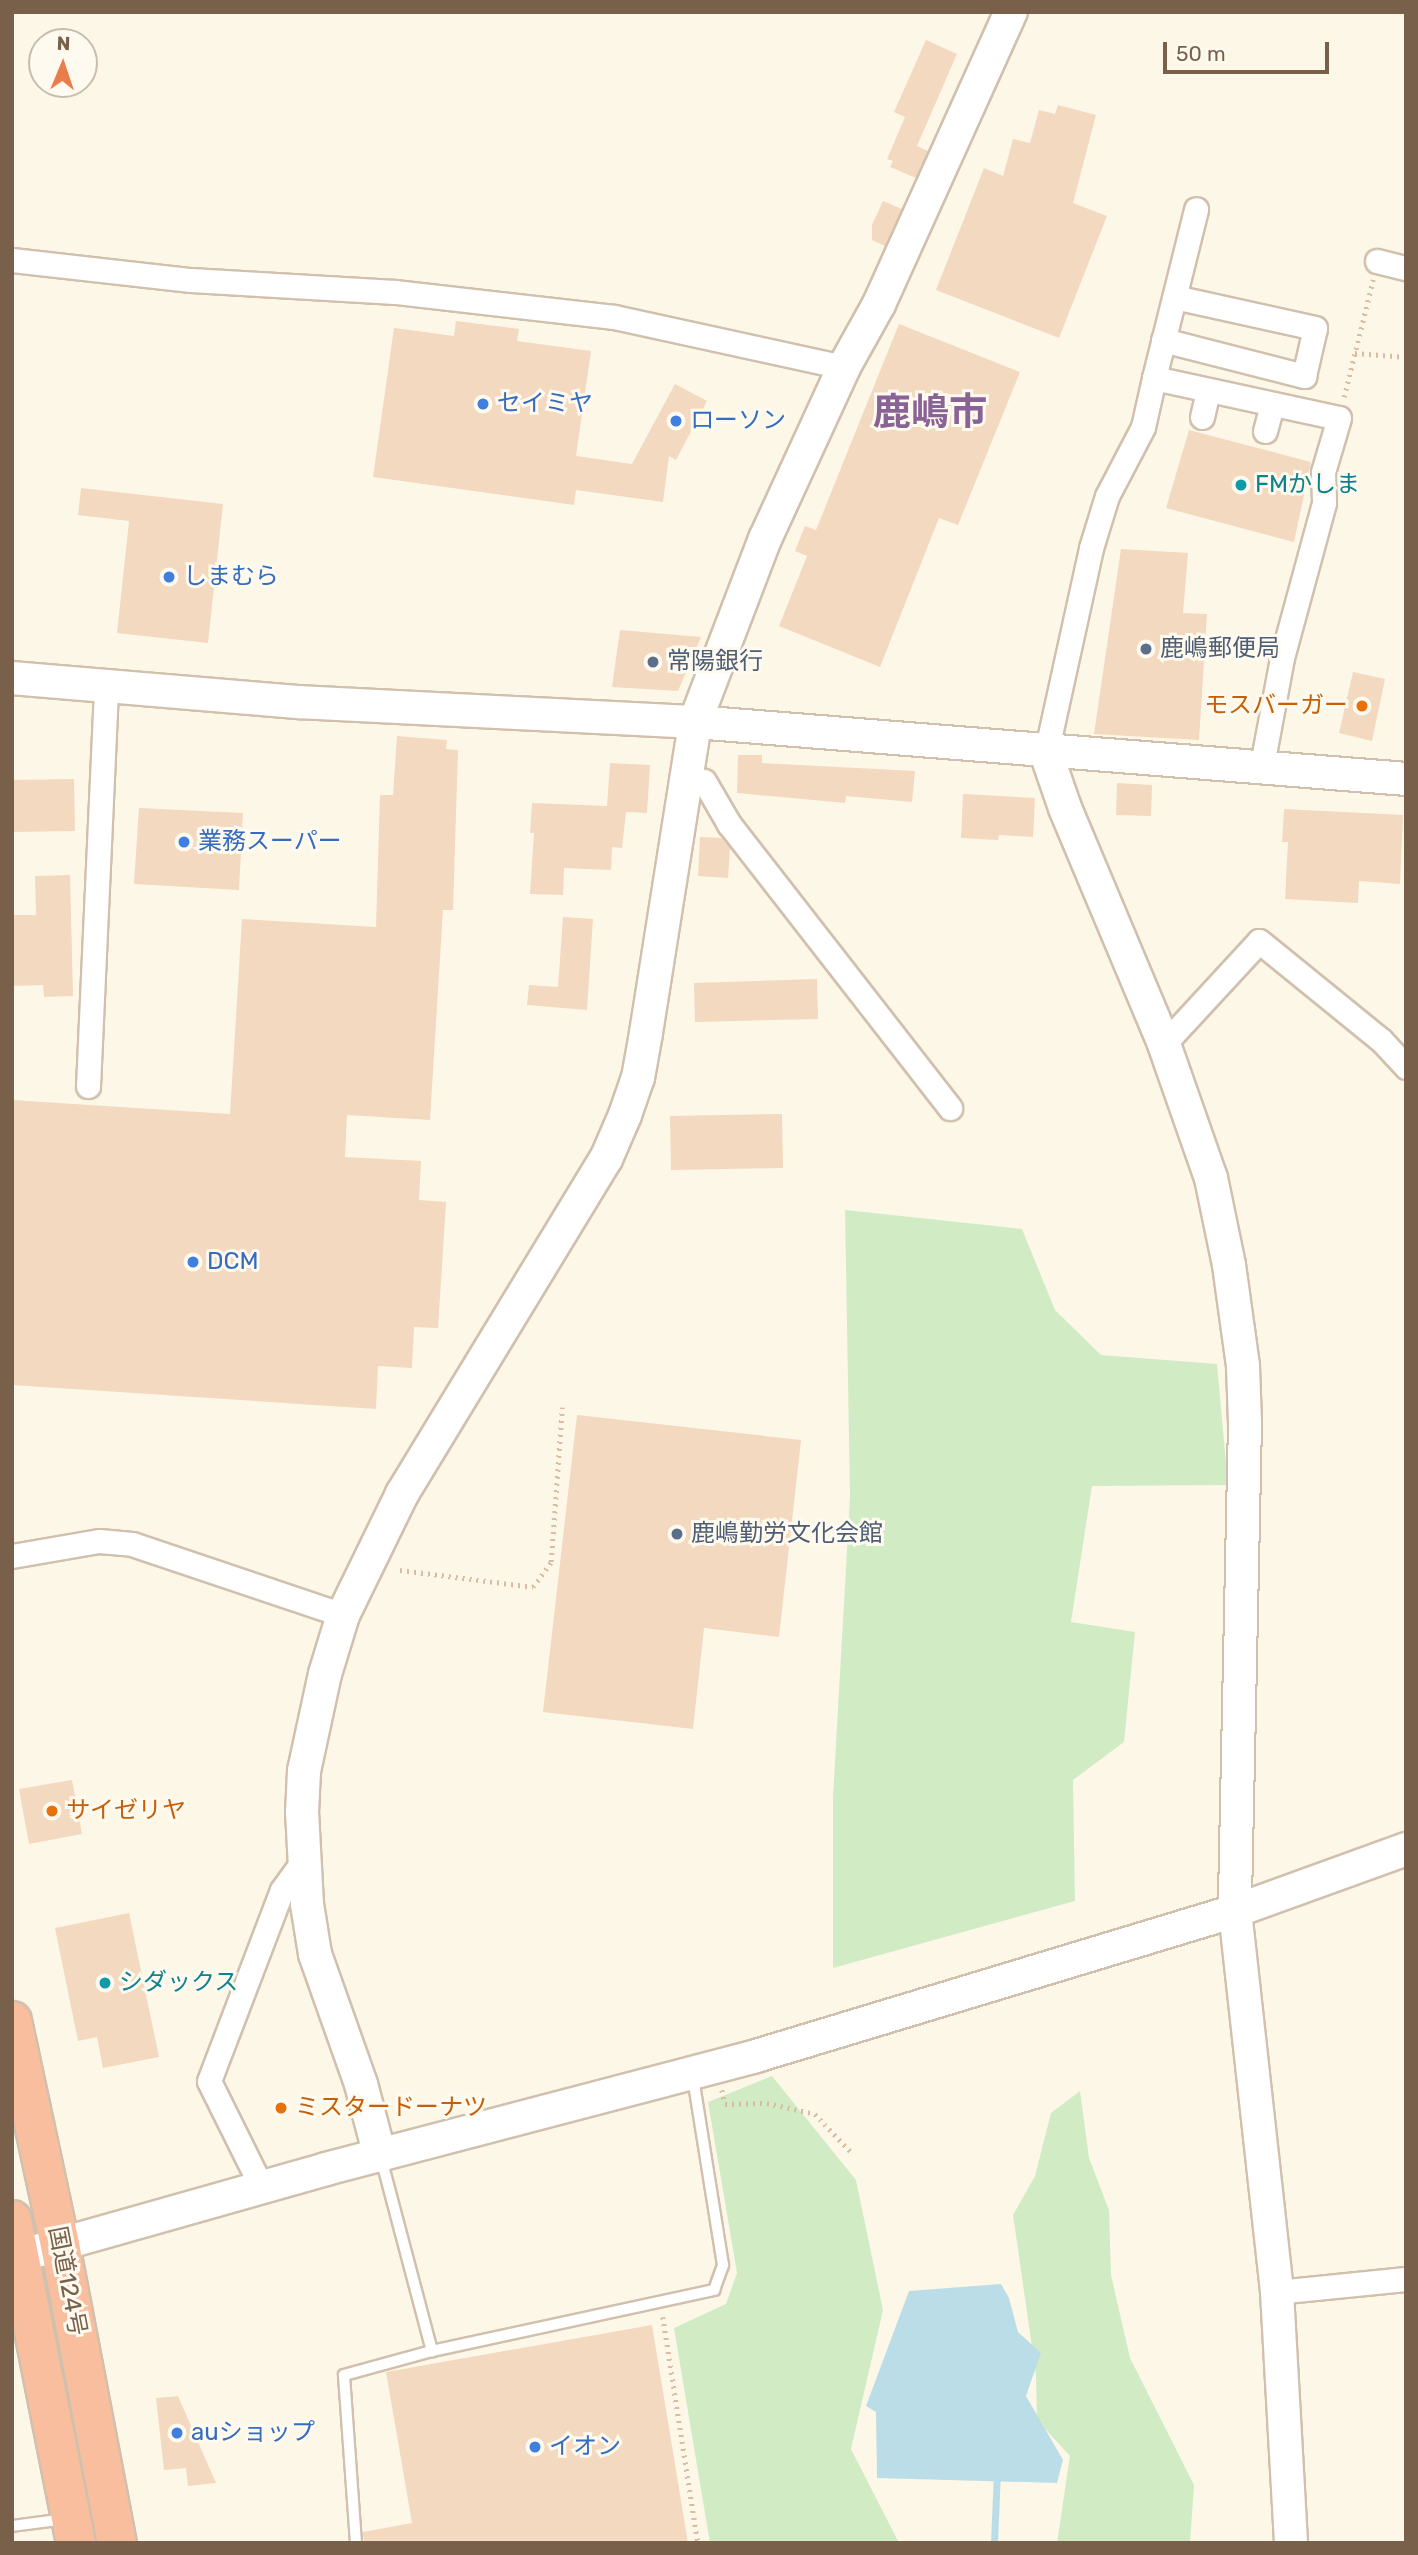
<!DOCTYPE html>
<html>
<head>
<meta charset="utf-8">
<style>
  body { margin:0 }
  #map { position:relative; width:1418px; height:2555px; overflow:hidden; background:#fdf7e8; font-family:Rubik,"Noto Sans JP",sans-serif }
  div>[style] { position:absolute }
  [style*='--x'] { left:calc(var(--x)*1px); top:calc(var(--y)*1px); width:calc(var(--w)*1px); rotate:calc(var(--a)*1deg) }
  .green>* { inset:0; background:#d1ecc5 }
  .water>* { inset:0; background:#bbdde8 }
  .stream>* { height:7px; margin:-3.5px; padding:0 3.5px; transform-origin:3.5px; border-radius:3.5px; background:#bbdde8 }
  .building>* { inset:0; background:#f3d9bf }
  .path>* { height:4.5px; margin-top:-2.25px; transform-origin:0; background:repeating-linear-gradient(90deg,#d9bca1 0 2px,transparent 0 7px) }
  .roads { filter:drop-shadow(2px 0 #d0c0ad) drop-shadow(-2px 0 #d0c0ad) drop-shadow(0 2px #d0c0ad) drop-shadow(0 -2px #d0c0ad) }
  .lane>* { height:10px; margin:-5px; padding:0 5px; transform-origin:5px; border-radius:5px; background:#fff }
  .street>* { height:23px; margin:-11.5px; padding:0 11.5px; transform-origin:11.5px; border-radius:11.5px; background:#fff }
  .secondary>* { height:32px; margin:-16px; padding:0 16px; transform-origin:16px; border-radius:16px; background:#fff }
  .highway>* { height:38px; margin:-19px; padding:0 19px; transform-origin:19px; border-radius:19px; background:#f9be9e }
  .dots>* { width:19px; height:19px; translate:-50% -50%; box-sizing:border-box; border:4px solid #fffaef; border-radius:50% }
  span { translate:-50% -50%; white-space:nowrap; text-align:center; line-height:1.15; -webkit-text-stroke:6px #fffaef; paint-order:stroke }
  .shop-label { font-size:24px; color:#366cbe }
  .left { translate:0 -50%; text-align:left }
  .culture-label { font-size:24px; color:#0d838f }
  .service-label { font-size:24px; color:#4e5e75 }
  .food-label { font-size:24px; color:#c56008 }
  .right { translate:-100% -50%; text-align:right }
  .street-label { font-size:24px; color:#79604b }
  .town-label { font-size:38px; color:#896395; font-weight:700 }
  .frame { position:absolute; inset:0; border:14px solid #79604b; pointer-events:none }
  .north { position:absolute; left:28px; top:28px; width:70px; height:70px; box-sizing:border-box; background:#fffaef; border:2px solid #c9bcad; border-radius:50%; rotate:2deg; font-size:19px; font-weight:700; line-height:28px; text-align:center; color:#79604b }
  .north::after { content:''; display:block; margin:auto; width:24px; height:32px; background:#ea7e4b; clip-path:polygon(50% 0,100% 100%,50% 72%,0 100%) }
  .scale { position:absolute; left:1163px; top:42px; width:166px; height:32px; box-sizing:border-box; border:4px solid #79604b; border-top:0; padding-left:9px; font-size:21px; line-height:24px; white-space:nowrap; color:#79604b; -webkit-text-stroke:5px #fffaef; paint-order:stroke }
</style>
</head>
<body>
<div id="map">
  <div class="green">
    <div style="clip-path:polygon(845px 1210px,1022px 1229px,1055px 1310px,1101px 1355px,1217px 1364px,1228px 1485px,1092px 1486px,1071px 1622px,1135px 1632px,1124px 1742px,1073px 1780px,1075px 1901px,833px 1968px,833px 1797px,850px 1497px)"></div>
    <div style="clip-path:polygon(772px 2076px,856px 2180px,883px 2310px,851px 2449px,899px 2543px,710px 2543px,674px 2328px,726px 2304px,737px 2273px,708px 2102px)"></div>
    <div style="clip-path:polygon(1080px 2091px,1089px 2158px,1109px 2210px,1111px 2275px,1130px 2358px,1194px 2485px,1190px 2543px,1057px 2543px,1070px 2456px,1037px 2420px,1036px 2375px,1013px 2215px,1035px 2176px,1051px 2113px)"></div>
  </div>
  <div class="water">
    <div style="clip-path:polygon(1001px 2284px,1009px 2298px,1018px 2332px,1041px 2353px,1026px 2396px,1063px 2460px,1057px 2483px,877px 2478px,876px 2412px,866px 2406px,909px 2291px)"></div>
  </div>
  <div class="stream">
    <div style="--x:994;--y:2543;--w:71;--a:-87.6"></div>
  </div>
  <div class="building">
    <div style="clip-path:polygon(926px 40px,957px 54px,917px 146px,928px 151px,916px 178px,890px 167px,893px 161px,887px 159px,905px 117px,894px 112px)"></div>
    <div style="clip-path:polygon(1058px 105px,1096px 115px,1073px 203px,1107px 216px,1059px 338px,936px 290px,984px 168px,1003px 176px,1013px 139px,1030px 143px,1039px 110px,1055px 114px)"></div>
    <div style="clip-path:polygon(883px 201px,902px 209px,885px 246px,872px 240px,872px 225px)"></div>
    <div style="clip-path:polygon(456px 321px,519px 329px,517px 341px,591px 351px,576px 456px,632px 464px,675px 384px,707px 401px,676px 460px,669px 456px,663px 502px,576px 490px,574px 505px,373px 477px,394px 328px,454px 336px)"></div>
    <div style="clip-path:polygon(899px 324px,1020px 372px,958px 525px,939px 518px,880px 667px,779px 626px,807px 556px,795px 551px,805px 526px,816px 530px)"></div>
    <div style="clip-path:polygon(1189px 430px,1311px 462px,1294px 542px,1166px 508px)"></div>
    <div style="clip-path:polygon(81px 488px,223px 504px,208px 643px,117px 633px,129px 521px,78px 515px)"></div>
    <div style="clip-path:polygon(1121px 549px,1188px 553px,1183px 613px,1207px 614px,1199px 740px,1094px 734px)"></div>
    <div style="clip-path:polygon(620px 630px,701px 637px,678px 691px,612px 687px)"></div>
    <div style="clip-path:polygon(1353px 672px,1385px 679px,1372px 741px,1339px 733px)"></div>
    <div style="clip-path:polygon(397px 736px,447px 740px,446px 749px,458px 750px,453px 910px,443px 910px,430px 1120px,347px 1115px,345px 1157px,421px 1161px,419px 1200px,446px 1202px,438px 1328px,414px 1327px,412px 1368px,378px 1366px,376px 1409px,12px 1385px,12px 1100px,230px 1114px,242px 919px,376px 927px,380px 795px,393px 795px)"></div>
    <div style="clip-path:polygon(738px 755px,762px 755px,762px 763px,915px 771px,912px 802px,846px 796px,845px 803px,737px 793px)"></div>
    <div style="clip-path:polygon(610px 763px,650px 765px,647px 813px,626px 812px,622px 848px,612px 847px,611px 870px,564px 868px,563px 895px,530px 894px,534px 833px,530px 833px,532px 803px,607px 806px)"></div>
    <div style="clip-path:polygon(74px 779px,75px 831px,12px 832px,12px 780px)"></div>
    <div style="clip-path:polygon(1117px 783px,1152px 785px,1151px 816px,1116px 815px)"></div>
    <div style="clip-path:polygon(963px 794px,1035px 798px,1033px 837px,999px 835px,998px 840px,961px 838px)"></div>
    <div style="clip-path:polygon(139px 808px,243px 813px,239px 890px,134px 884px)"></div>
    <div style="clip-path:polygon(1284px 809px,1403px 815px,1400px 884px,1359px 881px,1358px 903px,1285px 899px,1288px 842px,1282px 842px)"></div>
    <div style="clip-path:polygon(700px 837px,722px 838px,730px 848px,728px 878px,698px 876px)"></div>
    <div style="clip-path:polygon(70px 875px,73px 996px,44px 997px,43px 985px,12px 986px,12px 915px,36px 915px,35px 876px)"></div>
    <div style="clip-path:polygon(563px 917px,593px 919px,587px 1010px,527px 1005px,529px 985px,558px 987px)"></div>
    <div style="clip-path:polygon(817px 979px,818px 1019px,695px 1022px,694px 983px)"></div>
    <div style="clip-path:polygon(782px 1114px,783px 1168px,671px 1170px,670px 1116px)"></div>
    <div style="clip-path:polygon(577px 1415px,801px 1440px,779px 1637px,704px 1628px,693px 1729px,543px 1712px)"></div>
    <div style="clip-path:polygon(72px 1780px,82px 1834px,29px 1844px,19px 1789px)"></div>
    <div style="clip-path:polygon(129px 1913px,159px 2057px,103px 2068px,97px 2037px,78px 2041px,55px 1928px)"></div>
    <div style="clip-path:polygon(652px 2325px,688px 2543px,364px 2543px,363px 2532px,412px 2523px,386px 2372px)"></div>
    <div style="clip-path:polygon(178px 2396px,216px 2483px,188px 2486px,186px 2468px,164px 2470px,156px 2398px)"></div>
  </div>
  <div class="path">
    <div style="--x:1355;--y:353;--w:51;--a:4.5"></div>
    <div style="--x:1344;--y:397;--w:121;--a:-76.1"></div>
    <div style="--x:400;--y:1570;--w:134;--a:7.3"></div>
    <div style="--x:533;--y:1587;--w:31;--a:-54"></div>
    <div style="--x:551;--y:1562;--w:155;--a:-85.9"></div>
    <div style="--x:722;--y:2090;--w:14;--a:78"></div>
    <div style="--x:725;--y:2104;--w:42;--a:-1.4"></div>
    <div style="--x:767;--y:2103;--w:49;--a:12.9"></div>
    <div style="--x:815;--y:2114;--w:52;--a:46.5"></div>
    <div style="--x:663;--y:2317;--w:229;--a:81.2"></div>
  </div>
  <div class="roads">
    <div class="lane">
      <div style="--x:381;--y:2158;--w:200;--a:75.2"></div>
      <div style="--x:432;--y:2351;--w:289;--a:-12.2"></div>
      <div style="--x:714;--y:2290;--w:27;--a:-70"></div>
      <div style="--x:723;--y:2265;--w:190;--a:-99.1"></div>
      <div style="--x:12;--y:2526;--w:53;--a:-7.5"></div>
      <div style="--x:356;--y:2543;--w:168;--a:-94.1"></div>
      <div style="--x:344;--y:2375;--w:91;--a:-15.3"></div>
    </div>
    <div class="street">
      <div style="--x:12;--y:260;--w:180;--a:6.4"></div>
      <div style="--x:191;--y:280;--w:204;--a:3.4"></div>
      <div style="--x:395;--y:292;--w:220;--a:6.5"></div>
      <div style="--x:614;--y:317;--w:235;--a:12.3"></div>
      <div style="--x:1377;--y:261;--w:30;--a:14"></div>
      <div style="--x:1163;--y:340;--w:146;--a:14.3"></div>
      <div style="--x:1304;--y:376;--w:49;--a:-77.1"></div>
      <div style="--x:1315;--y:328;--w:144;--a:-167.6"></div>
      <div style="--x:1154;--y:378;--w:174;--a:-76"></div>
      <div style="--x:1202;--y:417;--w:27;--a:-77"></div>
      <div style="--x:1265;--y:431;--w:27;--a:-75"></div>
      <div style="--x:1046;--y:753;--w:210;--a:-77.6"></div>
      <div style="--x:1091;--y:548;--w:54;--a:-72.9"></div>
      <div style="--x:1107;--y:496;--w:78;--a:-62.4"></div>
      <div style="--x:1143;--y:427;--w:50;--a:-77.3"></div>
      <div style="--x:1154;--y:378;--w:189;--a:12.2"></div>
      <div style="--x:1339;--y:418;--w:56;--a:106.5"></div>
      <div style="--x:1323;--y:472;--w:31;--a:88"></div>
      <div style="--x:1324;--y:503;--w:161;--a:105.2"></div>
      <div style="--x:1282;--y:658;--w:114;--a:100.6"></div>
      <div style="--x:704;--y:781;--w:50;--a:59.8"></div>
      <div style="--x:729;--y:824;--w:360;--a:52.1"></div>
      <div style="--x:1164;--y:1044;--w:140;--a:-47.3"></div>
      <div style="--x:1259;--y:941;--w:157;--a:39.1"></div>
      <div style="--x:1381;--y:1040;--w:37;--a:47"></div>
      <div style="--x:88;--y:1086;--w:400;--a:-87.4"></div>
      <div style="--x:12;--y:1556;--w:88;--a:-9.8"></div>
      <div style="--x:99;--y:1541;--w:33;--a:5"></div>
      <div style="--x:132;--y:1544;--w:223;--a:18.6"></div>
      <div style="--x:262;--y:2188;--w:119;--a:-116.4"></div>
      <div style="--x:209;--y:2081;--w:204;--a:-69.1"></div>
      <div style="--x:282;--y:1890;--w:36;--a:-54"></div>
      <div style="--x:1277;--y:2292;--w:130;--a:-5.8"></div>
    </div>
    <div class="secondary">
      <div style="--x:12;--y:678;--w:288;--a:4.8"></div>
      <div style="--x:299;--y:702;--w:397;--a:2.9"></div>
      <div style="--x:695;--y:722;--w:713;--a:4.58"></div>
      <div style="--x:1046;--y:753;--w:58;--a:70.9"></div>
      <div style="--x:1065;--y:808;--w:256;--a:67.2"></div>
      <div style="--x:1164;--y:1044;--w:142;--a:70.7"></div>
      <div style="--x:1211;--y:1178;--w:89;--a:78.3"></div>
      <div style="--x:1229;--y:1265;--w:102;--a:82.1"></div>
      <div style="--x:1243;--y:1366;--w:56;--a:88"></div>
      <div style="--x:1245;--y:1422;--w:489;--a:91.2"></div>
      <div style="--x:1235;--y:1911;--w:383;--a:83.7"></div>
      <div style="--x:1277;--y:2292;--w:251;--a:86.8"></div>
      <div style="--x:380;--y:2156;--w:74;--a:-104.8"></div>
      <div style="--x:361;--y:2084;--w:138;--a:-109.5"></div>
      <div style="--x:315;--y:1954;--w:51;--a:-99.1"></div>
      <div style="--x:307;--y:1904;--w:91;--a:-93.1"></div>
      <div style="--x:302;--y:1813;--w:42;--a:-87.3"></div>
      <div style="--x:304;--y:1771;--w:99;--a:-77.8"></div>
      <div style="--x:325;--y:1674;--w:62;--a:-73"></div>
      <div style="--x:343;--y:1615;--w:135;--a:-64"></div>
      <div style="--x:402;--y:1494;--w:392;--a:-58.7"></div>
      <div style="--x:606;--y:1159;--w:48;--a:-66.6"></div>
      <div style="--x:625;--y:1115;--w:39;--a:-71"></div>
      <div style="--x:638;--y:1078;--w:46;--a:-79.9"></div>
      <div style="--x:646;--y:1033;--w:315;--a:-81"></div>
      <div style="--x:695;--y:722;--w:196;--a:-69.1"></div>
      <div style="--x:765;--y:539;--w:189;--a:-65.3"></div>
      <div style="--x:844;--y:367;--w:72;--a:-60.9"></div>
      <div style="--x:879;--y:304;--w:320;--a:-65.7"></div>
      <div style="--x:12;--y:2258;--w:326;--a:-15.8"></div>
      <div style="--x:326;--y:2169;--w:445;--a:-14.7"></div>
      <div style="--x:756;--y:2056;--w:500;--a:-16.84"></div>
      <div style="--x:1235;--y:1911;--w:182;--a:-19.9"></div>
    </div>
    <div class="highway">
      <div style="--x:12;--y:2021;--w:229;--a:77.9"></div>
      <div style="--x:60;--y:2245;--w:303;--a:79.2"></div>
      <div style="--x:12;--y:2220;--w:329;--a:78.8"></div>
    </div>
  </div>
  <div class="dots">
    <div style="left:483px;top:404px;background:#3f7fe0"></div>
    <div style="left:676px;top:421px;background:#3f7fe0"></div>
    <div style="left:1241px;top:485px;background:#0f9aa8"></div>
    <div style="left:169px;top:577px;background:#3f7fe0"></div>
    <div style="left:1146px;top:649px;background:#5c6f8a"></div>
    <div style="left:653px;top:662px;background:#5c6f8a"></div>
    <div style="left:1362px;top:706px;background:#e8710a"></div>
    <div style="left:184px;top:842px;background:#3f7fe0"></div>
    <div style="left:193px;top:1262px;background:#3f7fe0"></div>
    <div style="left:677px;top:1534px;background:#5c6f8a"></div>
    <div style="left:52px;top:1811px;background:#e8710a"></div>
    <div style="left:105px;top:1983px;background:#0f9aa8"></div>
    <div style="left:281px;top:2108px;background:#e8710a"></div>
    <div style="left:177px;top:2433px;background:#3f7fe0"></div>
    <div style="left:535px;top:2447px;background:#3f7fe0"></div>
  </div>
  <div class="shop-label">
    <span class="left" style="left:497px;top:404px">セイミヤ</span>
    <span class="left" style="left:690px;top:421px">ローソン</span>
    <span class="left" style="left:183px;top:577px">しまむら</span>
    <span class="left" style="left:198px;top:842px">業務スーパー</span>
    <span class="left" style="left:207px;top:1262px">DCM</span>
    <span class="left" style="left:191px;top:2433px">auショップ</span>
    <span class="left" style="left:549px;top:2447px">イオン</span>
  </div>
  <div class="culture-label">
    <span class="left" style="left:1255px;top:485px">FMかしま</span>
    <span class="left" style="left:119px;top:1983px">シダックス</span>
  </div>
  <div class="service-label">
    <span class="left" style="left:1160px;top:649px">鹿嶋郵便局</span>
    <span class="left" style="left:667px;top:662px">常陽銀行</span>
    <span class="left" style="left:691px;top:1534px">鹿嶋勤労文化会館</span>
  </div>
  <div class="food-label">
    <span class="right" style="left:1348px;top:706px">モスバーガー</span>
    <span class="left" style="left:66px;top:1811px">サイゼリヤ</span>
    <span class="left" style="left:295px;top:2108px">ミスタードーナツ</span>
  </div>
  <div class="street-label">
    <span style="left:67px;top:2281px;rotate:79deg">国道124号</span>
  </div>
  <div class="town-label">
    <span style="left:930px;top:413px">鹿嶋市</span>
  </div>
  <div class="frame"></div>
  <div class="north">N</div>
  <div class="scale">50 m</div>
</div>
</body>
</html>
